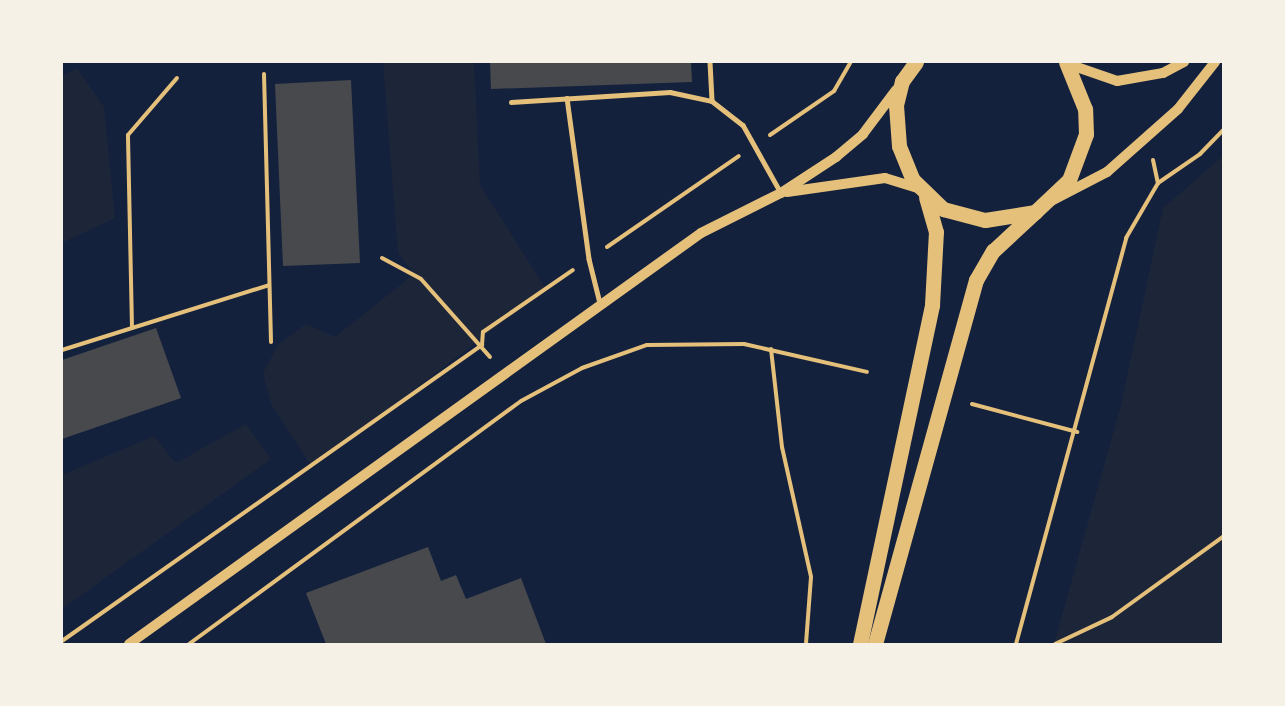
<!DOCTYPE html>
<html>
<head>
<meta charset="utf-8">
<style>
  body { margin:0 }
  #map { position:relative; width:1285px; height:706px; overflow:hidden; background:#14213d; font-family:Montserrat,sans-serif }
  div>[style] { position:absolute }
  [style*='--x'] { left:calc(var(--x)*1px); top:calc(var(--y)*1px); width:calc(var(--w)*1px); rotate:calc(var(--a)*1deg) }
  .green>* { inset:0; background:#1d2539 }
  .building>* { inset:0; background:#48494c }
  .path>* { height:4px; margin:-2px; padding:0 2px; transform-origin:2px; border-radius:2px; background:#e5c07b }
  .service>* { height:4.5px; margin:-2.25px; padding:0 2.25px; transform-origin:2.25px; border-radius:2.25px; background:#e5c07b }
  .tertiary>* { height:10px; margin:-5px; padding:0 5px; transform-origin:5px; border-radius:5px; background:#e5c07b }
  .primary>* { height:15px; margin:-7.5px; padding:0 7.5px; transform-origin:7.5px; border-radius:7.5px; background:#e5c07b }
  span { translate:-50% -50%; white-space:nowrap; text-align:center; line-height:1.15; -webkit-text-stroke:6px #f6f1e7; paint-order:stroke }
  .frame { position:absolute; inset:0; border:63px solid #f6f1e7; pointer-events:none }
</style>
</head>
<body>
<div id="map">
  <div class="green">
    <div style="clip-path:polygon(383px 62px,474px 62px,480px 185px,546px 289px,312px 467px,271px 404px,263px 373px,278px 345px,306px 324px,335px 337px,414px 274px,398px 253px)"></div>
    <div style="clip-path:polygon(77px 68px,104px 107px,115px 218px,62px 243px,62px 76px)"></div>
    <div style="clip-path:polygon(1223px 156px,1223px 644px,1054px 644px,1121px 405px,1163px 208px)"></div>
    <div style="clip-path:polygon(246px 424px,271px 459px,62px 609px,62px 475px,154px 436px,176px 463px)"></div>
  </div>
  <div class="building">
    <div style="clip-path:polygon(490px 62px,691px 62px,692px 82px,491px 89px)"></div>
    <div style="clip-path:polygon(351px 80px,360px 263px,283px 266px,275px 84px)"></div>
    <div style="clip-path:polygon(156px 328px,181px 398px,62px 439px,62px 360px)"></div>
    <div style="clip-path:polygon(428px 547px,441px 581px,456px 575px,466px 599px,521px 578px,546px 644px,326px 644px,306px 593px)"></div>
  </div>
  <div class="path">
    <div style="--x:264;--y:74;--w:268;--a:88.5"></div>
    <div style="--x:770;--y:135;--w:78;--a:-34.5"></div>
    <div style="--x:834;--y:91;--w:34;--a:-60"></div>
    <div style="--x:1153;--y:160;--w:24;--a:78"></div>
    <div style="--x:607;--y:247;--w:160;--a:-34.6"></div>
    <div style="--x:382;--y:258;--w:44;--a:28.3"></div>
    <div style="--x:421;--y:279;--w:104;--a:48.5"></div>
    <div style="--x:132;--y:328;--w:193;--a:-91.2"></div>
    <div style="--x:128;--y:135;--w:75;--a:-49.3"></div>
    <div style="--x:482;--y:345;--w:13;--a:-86"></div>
    <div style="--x:483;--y:332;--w:109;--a:-34.6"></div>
    <div style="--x:771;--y:349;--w:99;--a:83.6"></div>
    <div style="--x:782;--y:447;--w:133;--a:77.4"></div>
    <div style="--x:811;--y:577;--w:67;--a:94.3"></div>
    <div style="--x:62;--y:350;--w:217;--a:-17.4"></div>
    <div style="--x:972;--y:404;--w:109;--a:14.9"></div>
    <div style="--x:62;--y:641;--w:514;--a:-35.17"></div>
    <div style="--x:189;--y:644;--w:411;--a:-36.2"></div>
    <div style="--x:521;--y:401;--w:69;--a:-28.4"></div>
    <div style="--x:582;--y:368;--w:69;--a:-19.5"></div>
    <div style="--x:647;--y:345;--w:97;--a:-0.6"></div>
    <div style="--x:744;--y:344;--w:126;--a:12.8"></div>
    <div style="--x:1016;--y:644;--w:421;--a:-74.8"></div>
    <div style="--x:1126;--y:238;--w:64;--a:-59.8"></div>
    <div style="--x:1158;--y:183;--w:51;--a:-34.6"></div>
    <div style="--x:1200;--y:154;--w:35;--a:-46"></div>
    <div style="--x:1055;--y:644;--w:63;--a:-25.3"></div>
    <div style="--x:1112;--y:617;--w:138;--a:-35.9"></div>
  </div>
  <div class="service">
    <div style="--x:710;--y:62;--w:39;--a:87"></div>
    <div style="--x:567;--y:98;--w:162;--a:82.2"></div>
    <div style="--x:589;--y:259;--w:45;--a:76"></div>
    <div style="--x:511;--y:102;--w:159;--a:-3.6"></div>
    <div style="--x:670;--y:92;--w:43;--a:12.1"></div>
    <div style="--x:712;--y:101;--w:39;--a:38"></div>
    <div style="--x:743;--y:125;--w:78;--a:60.8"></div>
  </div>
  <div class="tertiary">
    <div style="--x:1068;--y:64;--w:52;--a:19.1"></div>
    <div style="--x:1117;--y:81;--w:47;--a:-9.9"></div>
    <div style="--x:1163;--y:73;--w:24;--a:-28"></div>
    <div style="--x:787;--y:192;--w:99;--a:-8.1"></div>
    <div style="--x:885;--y:178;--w:34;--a:17"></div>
    <div style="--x:1051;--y:201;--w:63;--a:-27.4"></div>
    <div style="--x:1107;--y:172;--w:95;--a:-41.6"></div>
    <div style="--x:1178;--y:109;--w:60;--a:-51.8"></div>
    <div style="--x:129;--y:644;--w:704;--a:-35.7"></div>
    <div style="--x:701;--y:233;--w:89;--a:-26.6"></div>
    <div style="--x:781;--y:193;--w:66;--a:-33.2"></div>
    <div style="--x:836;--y:157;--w:35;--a:-40"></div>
    <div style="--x:863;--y:134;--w:55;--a:-53.1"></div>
  </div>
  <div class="primary">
    <div style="--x:916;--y:62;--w:24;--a:126"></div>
    <div style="--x:902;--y:81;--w:25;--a:104"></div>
    <div style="--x:896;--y:105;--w:41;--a:85.8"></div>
    <div style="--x:899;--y:146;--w:37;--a:68"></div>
    <div style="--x:913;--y:180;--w:42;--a:44"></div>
    <div style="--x:943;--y:209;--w:43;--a:14.7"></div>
    <div style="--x:985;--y:220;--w:51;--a:-9.1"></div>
    <div style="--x:1035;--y:212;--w:47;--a:-43.3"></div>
    <div style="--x:1069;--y:180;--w:49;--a:-69.7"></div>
    <div style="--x:1086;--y:134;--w:25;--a:-92"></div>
    <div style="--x:1085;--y:109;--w:51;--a:-112"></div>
    <div style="--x:860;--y:644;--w:347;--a:-78"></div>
    <div style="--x:932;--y:305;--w:73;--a:-86.9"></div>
    <div style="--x:936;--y:232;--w:36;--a:-106"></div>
    <div style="--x:875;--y:644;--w:378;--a:-74.5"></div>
    <div style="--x:976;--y:280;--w:34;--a:-60"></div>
    <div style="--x:993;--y:251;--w:57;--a:-42.9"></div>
  </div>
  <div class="frame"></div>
</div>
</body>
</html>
